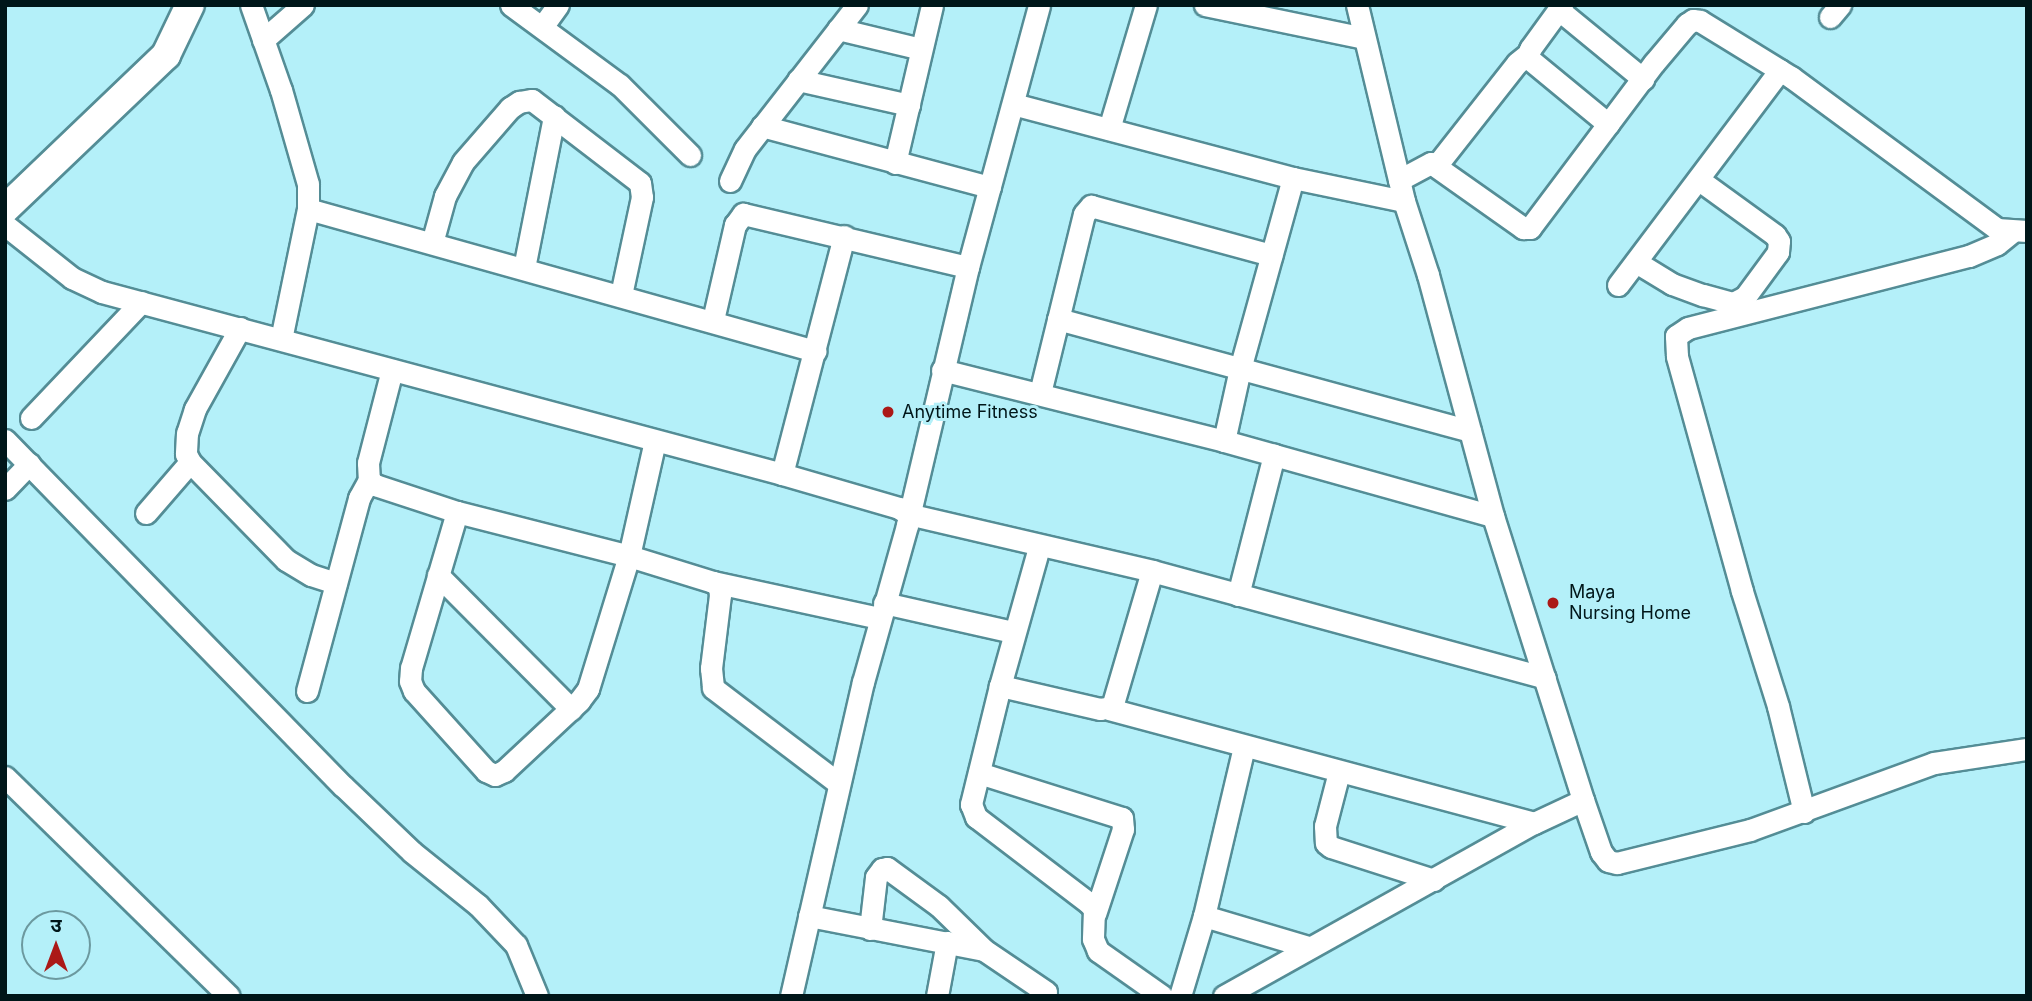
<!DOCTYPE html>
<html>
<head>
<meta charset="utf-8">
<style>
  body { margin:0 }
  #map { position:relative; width:2032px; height:1001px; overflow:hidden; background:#b4f0f9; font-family:Inter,"Noto Sans Devanagari",sans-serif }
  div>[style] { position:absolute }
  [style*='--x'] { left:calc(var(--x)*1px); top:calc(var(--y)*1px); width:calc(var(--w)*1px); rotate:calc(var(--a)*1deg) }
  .roads { filter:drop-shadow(2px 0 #548d96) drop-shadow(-2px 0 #548d96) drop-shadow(0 2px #548d96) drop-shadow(0 -2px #548d96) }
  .minor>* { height:21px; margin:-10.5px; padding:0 10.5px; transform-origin:10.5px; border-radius:10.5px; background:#fff }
  .major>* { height:28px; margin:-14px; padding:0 14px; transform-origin:14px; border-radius:14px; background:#fff }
  .dots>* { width:19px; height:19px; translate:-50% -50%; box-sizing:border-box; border:4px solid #b4f0f9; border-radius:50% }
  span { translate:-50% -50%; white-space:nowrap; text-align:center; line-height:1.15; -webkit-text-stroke:6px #b4f0f9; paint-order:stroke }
  .poi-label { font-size:18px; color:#001619 }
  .left { translate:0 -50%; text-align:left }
  .frame { position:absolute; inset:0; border:7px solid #001619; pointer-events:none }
  .north { position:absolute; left:21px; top:910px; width:70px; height:70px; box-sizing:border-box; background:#b4f0f9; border:2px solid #6c999f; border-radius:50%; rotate:0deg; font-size:19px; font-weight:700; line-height:28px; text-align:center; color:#001619 }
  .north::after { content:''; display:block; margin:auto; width:24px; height:32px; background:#ab1917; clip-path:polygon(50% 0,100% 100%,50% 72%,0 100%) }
</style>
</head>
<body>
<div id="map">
  <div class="roads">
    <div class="minor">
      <div style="--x:251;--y:5;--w:90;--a:70.6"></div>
      <div style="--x:281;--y:90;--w:98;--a:74"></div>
      <div style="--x:308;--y:184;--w:25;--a:90"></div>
      <div style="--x:308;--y:209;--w:133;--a:101.7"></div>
      <div style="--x:511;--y:5;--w:135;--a:36.3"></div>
      <div style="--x:620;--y:85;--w:99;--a:45"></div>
      <div style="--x:1205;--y:5;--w:162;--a:11.7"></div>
      <div style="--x:1357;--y:5;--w:202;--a:76.5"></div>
      <div style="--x:1404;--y:201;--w:78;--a:72"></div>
      <div style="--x:1428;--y:275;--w:250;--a:74.9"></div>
      <div style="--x:1493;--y:516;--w:298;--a:72.4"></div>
      <div style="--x:1583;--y:800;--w:55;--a:70.9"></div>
      <div style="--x:1601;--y:852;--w:11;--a:52"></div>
      <div style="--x:1608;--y:861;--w:9;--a:13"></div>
      <div style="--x:1617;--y:863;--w:137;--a:-13.9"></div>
      <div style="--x:1750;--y:830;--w:196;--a:-20"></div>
      <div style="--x:1934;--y:763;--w:94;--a:-8.6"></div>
      <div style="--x:1562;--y:5;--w:54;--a:126"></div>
      <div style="--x:1530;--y:49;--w:9;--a:103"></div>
      <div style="--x:1528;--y:58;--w:104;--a:39.5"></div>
      <div style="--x:1559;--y:10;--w:109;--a:39.4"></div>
      <div style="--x:1830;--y:17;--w:16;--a:-50"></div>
      <div style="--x:542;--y:27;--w:27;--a:-54"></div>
      <div style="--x:838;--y:29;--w:85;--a:13.5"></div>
      <div style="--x:263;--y:40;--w:53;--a:-41.2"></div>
      <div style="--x:798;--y:80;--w:114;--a:12.7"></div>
      <div style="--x:1013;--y:104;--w:290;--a:14.8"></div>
      <div style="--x:1293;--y:178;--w:113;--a:11.7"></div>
      <div style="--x:762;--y:126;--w:236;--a:15"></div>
      <div style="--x:1109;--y:129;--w:129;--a:-73.4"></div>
      <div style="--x:895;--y:163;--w:162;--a:-76.8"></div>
      <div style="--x:1436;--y:166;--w:131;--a:-51.8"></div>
      <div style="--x:1517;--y:63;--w:14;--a:-39"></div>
      <div style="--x:1399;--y:180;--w:36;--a:-28"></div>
      <div style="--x:1431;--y:163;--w:113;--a:35.2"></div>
      <div style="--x:1523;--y:228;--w:7;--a:0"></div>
      <div style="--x:1530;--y:228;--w:206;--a:-53.1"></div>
      <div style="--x:1654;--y:63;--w:51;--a:-49.8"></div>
      <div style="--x:1687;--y:24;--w:7;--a:-34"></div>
      <div style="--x:1693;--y:20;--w:7;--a:8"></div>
      <div style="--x:1700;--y:21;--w:107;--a:31.6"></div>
      <div style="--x:1791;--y:77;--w:256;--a:36.4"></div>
      <div style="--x:1997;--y:229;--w:30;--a:4"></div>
      <div style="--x:730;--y:181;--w:35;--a:-65"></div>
      <div style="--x:745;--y:149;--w:182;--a:-52.1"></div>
      <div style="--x:308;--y:209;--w:527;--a:15.65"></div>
      <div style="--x:5;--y:225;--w:85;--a:38.3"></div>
      <div style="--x:72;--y:278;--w:33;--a:25"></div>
      <div style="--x:102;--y:292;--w:704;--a:14.98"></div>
      <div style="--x:782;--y:474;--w:122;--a:16.2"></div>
      <div style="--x:899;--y:508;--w:11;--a:34"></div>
      <div style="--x:908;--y:514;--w:251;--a:13.1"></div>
      <div style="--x:1152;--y:571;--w:407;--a:15.2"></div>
      <div style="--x:432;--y:243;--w:49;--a:-74.5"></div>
      <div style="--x:445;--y:196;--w:38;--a:-62"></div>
      <div style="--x:463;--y:162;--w:72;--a:-49"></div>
      <div style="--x:510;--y:108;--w:11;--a:-34"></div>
      <div style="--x:519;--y:102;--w:13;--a:-9"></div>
      <div style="--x:532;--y:100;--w:136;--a:37.5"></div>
      <div style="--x:640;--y:183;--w:14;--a:82"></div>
      <div style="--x:642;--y:197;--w:100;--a:102.1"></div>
      <div style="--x:1636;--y:262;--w:42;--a:31.4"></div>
      <div style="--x:1672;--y:284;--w:33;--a:20"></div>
      <div style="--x:1703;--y:295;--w:31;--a:15"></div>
      <div style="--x:1733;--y:303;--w:13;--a:-27"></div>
      <div style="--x:1745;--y:297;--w:56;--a:-53.7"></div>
      <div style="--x:1778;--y:252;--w:11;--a:-85"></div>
      <div style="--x:1779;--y:241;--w:7;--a:-124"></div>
      <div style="--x:1775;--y:235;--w:95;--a:-144"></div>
      <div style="--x:524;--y:268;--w:155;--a:-78.8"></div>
      <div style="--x:1618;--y:285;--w:269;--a:-53"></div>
      <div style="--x:1058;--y:319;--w:427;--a:15.2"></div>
      <div style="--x:713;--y:320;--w:98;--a:-77"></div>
      <div style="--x:735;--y:225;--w:14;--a:-54"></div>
      <div style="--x:743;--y:214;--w:231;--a:13.3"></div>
      <div style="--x:240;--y:328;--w:93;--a:119.1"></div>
      <div style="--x:195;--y:409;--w:25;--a:108"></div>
      <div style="--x:187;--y:433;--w:21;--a:93"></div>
      <div style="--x:186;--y:454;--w:9;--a:63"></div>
      <div style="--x:190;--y:462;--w:137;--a:45.6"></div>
      <div style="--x:286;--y:560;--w:29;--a:31"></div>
      <div style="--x:311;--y:575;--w:26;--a:18"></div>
      <div style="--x:392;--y:370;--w:96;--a:104.5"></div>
      <div style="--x:368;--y:463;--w:17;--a:87"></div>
      <div style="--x:369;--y:480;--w:8;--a:40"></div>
      <div style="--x:375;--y:485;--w:86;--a:18.2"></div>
      <div style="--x:457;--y:512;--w:178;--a:14.3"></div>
      <div style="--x:629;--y:556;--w:88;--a:17.2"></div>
      <div style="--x:713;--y:582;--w:7;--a:34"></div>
      <div style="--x:719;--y:586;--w:9;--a:84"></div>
      <div style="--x:720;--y:595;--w:74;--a:97"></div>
      <div style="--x:711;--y:668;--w:20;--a:84"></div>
      <div style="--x:713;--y:688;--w:157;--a:37.2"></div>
      <div style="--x:942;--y:370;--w:291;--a:14.1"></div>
      <div style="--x:1224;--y:441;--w:279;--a:15.6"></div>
      <div style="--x:1040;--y:393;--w:184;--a:-76.2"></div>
      <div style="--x:1084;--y:214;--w:11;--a:-49"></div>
      <div style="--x:1091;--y:206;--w:187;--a:15.2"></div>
      <div style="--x:31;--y:418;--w:160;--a:-46.5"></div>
      <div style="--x:5;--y:440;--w:484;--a:45.7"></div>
      <div style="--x:343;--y:786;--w:95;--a:43.7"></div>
      <div style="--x:412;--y:852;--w:85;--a:38.8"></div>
      <div style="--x:478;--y:905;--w:55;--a:46.5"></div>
      <div style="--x:516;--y:945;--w:55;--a:67.6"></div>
      <div style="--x:1224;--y:441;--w:74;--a:-77.5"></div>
      <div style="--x:1240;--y:369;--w:198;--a:-74.5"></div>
      <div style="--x:782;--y:474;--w:246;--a:-75.4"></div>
      <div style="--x:5;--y:489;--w:35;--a:-46"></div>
      <div style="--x:457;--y:512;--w:163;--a:106.4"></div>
      <div style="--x:411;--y:668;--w:13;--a:94"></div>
      <div style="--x:410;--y:681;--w:11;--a:68"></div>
      <div style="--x:414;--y:691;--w:108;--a:48"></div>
      <div style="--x:486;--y:771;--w:10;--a:24"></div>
      <div style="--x:495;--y:775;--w:10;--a:-24"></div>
      <div style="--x:504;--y:771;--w:103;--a:-43"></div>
      <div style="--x:579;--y:701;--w:15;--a:-53"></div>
      <div style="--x:588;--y:689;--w:139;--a:-72.9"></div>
      <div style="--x:629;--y:556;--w:118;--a:-77.3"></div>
      <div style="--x:146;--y:513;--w:67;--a:-49.2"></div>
      <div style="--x:1152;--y:571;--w:142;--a:106.4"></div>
      <div style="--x:1112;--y:707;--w:12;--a:171"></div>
      <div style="--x:1100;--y:709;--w:103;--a:-167"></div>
      <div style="--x:1000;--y:686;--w:122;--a:103.8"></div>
      <div style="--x:971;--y:804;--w:14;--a:69"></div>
      <div style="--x:976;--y:817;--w:142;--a:37.3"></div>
      <div style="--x:1089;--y:903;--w:8;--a:50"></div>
      <div style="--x:1094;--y:909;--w:30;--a:92"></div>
      <div style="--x:1093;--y:939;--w:13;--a:67"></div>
      <div style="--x:1098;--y:951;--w:78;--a:35.1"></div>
      <div style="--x:438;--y:575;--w:189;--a:45.2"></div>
      <div style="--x:713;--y:582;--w:170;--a:12.2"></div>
      <div style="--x:1238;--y:595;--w:145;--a:-75.6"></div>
      <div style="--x:884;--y:603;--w:132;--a:12.7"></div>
      <div style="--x:1000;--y:686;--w:144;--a:-74.3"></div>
      <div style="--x:307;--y:691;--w:200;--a:-74.9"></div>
      <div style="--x:359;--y:498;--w:21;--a:-61"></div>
      <div style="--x:1109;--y:709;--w:440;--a:15"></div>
      <div style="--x:1339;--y:772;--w:56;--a:104.5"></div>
      <div style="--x:1325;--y:826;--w:17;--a:87"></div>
      <div style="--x:1326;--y:843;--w:6;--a:39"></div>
      <div style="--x:1331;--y:847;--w:108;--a:17.8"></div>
      <div style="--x:979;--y:773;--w:150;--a:17.5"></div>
      <div style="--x:1122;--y:818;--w:11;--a:85"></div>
      <div style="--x:1123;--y:829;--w:89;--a:108.2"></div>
      <div style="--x:5;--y:777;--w:313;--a:44.4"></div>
      <div style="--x:1804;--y:812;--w:109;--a:-103.8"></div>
      <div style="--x:1778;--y:706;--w:121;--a:-107.4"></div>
      <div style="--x:1742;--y:591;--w:244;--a:-105.5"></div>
      <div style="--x:1677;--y:356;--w:20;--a:-93"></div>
      <div style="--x:1676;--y:336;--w:14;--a:-34"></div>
      <div style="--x:1688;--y:328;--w:290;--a:-14.4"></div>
      <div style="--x:1969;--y:256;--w:30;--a:-23"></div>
      <div style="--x:1997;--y:244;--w:19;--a:-39"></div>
      <div style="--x:809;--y:916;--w:178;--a:11"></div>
      <div style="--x:984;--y:950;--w:75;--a:34.1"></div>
      <div style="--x:1204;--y:916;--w:109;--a:16.6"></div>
      <div style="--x:870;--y:929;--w:52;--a:-83.4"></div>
      <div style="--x:876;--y:877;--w:10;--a:-53"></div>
      <div style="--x:882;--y:869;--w:5;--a:-11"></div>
      <div style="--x:887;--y:868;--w:64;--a:36.2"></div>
      <div style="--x:939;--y:906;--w:62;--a:44.3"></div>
      <div style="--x:791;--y:996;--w:322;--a:-77.1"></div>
      <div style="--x:863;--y:682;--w:163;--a:-74.3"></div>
      <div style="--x:907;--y:525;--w:265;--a:-76.7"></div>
      <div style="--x:968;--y:267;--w:271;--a:-74.8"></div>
      <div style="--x:937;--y:996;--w:55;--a:-79.5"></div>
      <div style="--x:1180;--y:996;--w:84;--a:-73.3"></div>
      <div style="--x:1204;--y:916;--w:174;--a:-76.7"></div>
      <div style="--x:1224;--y:996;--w:355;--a:-29.2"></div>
      <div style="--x:1534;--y:823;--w:54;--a:-25.1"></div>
    </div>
    <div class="major">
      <div style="--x:5;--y:209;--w:223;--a:-43.7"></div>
      <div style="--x:166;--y:55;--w:55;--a:-64.4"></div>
    </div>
  </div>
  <div class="dots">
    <div style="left:888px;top:412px;background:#ab1917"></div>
    <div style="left:1553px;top:603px;background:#ab1917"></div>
  </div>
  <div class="poi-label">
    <span class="left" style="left:902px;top:412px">Anytime Fitness</span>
    <span class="left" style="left:1569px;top:603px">Maya<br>Nursing Home</span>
  </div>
  <div class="frame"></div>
  <div class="north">उ</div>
</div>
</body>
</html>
